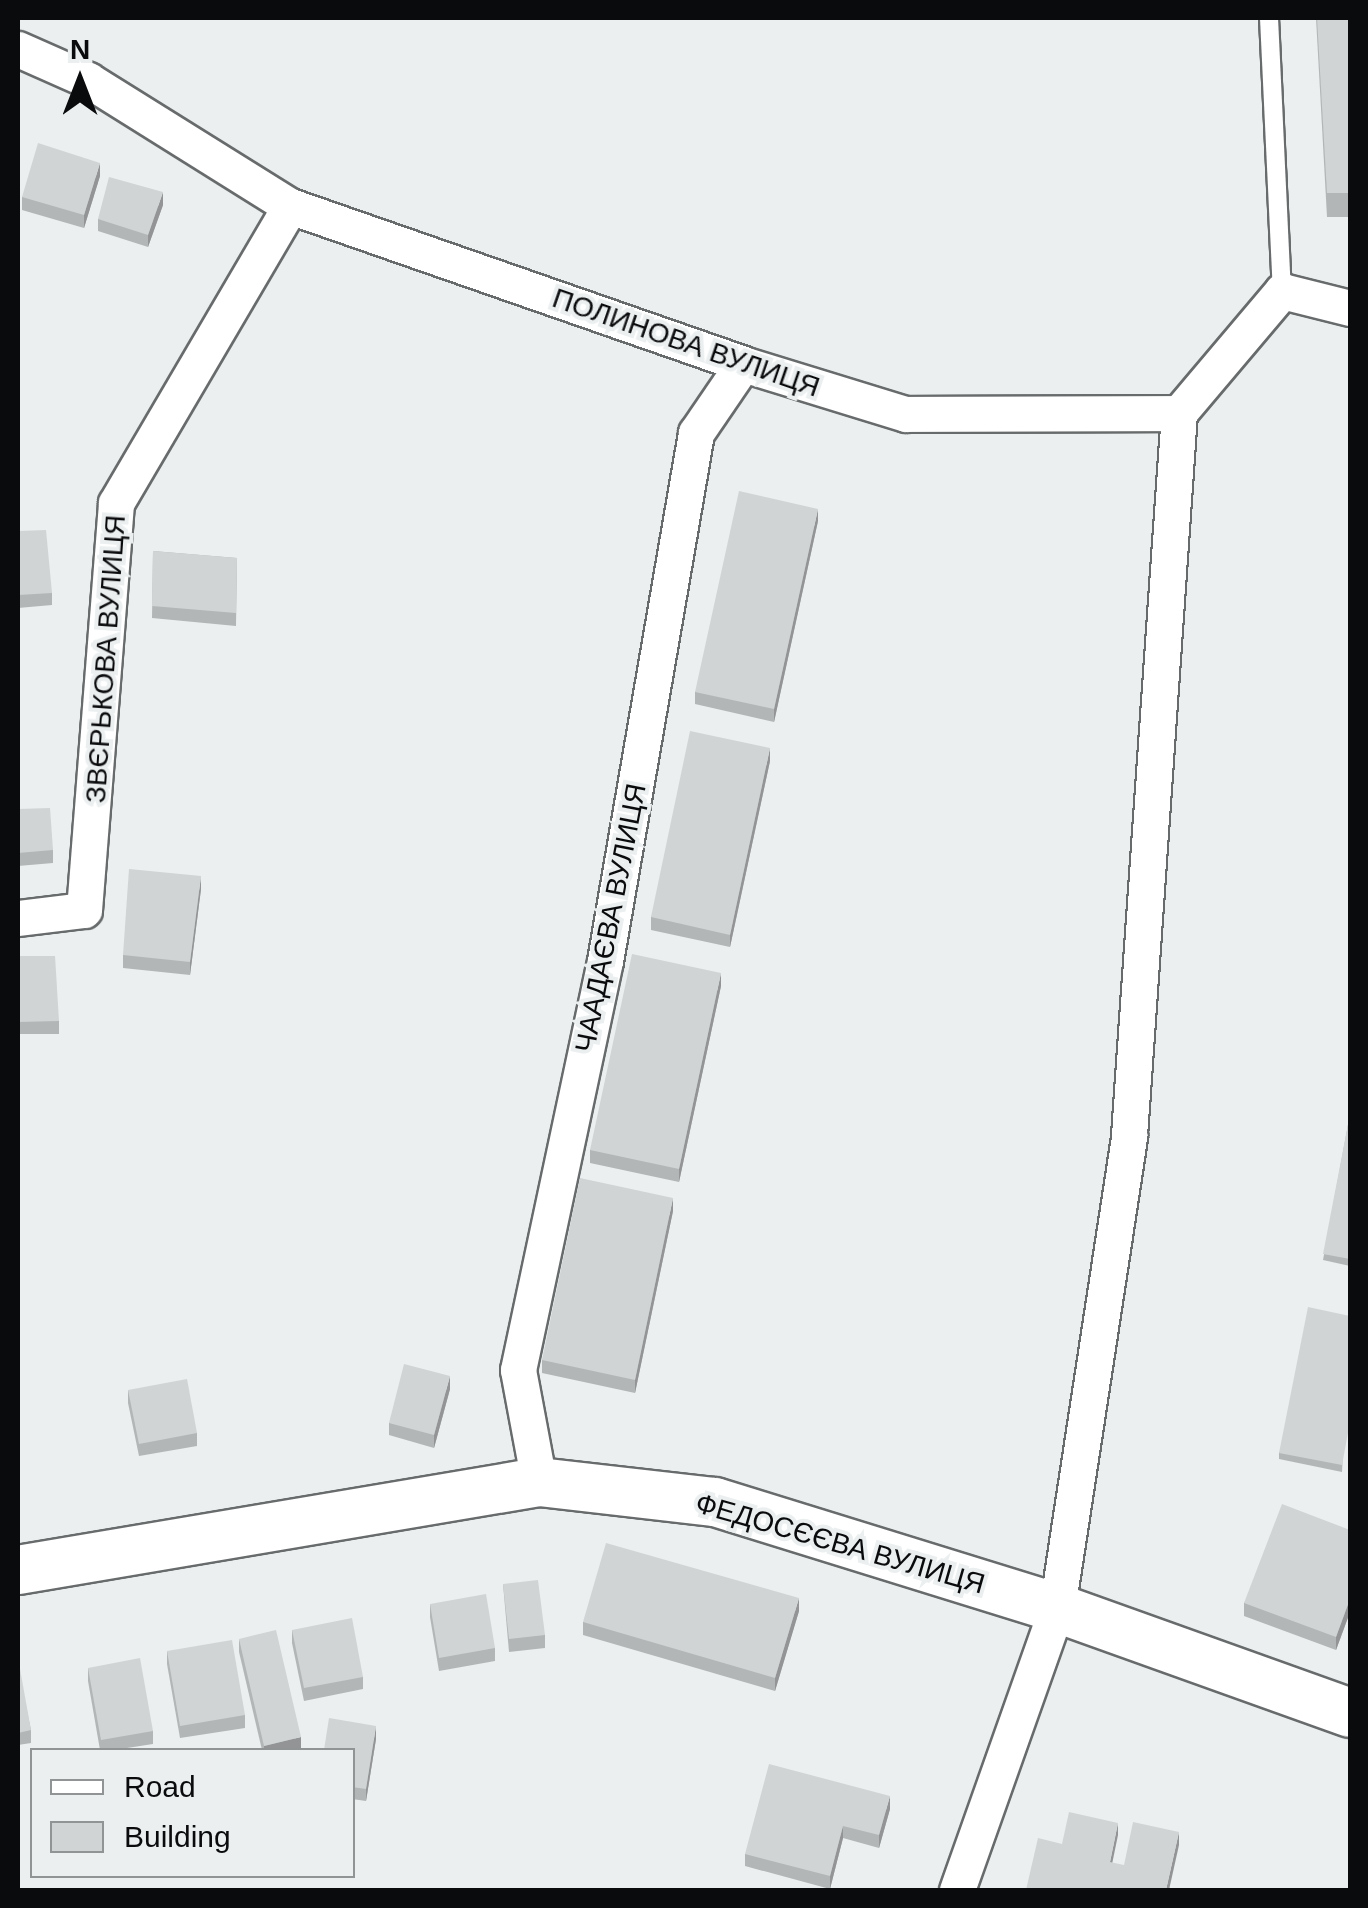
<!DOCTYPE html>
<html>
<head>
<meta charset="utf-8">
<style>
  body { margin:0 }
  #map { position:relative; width:1368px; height:1908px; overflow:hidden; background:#ebeff0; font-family:Helvetica,sans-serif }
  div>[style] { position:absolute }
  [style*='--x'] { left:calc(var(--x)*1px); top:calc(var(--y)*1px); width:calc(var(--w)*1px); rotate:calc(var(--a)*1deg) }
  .roads { filter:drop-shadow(2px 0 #686b6c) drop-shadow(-2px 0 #686b6c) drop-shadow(0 2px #686b6c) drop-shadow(0 -2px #686b6c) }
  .service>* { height:18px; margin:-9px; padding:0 9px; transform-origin:9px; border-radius:9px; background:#fff }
  .minor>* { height:35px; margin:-17.5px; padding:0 17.5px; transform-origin:17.5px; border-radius:17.5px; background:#fff }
  .secondary>* { height:48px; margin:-24px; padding:0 24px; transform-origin:24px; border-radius:24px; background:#fff }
  .wall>* { inset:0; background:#b3b6b7 }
  .shaded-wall>* { inset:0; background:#929495 }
  .building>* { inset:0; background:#d0d4d5 }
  span { translate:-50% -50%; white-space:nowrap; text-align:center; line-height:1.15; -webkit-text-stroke:8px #ebeff0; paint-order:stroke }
  .street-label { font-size:28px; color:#0a0b0c }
  .frame { position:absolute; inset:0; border:20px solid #0a0b0c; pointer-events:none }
  .legend { position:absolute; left:30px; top:1748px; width:325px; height:130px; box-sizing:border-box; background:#ebeff0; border:2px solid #919495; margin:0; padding:12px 18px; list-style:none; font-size:30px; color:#0a0b0c }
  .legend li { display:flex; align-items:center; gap:20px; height:50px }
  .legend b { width:50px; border:2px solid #919495 }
  .north { position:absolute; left:30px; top:30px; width:100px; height:100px; -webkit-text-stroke:8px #ebeff0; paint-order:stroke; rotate:0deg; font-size:28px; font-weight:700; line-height:40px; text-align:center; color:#0a0b0c }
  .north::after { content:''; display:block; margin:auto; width:35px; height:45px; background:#0a0b0c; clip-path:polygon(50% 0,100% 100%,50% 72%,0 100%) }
</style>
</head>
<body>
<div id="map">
  <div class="roads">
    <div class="service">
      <div style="--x:1269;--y:18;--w:273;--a:87.3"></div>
    </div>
    <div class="minor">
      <div style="--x:18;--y:49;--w:77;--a:23.9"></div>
      <div style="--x:88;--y:80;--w:238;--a:32"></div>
      <div style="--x:290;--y:206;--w:480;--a:19.2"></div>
      <div style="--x:743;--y:364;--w:170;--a:17.1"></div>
      <div style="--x:906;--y:414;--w:273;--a:-0.2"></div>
      <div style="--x:1179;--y:413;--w:160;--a:-49.8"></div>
      <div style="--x:1282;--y:291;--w:70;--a:14"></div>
      <div style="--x:18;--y:918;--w:66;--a:-6.9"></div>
      <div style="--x:84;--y:910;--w:408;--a:-85.5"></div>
      <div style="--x:116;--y:503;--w:344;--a:-59.6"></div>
      <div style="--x:539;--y:1482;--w:114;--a:-100.6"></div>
      <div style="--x:518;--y:1370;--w:418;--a:-78"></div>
      <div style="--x:605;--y:961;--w:536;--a:-80.22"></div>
      <div style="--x:696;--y:433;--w:83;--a:-55.7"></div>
      <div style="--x:957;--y:1890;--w:299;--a:-70.5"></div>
      <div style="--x:1057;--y:1608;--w:478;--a:-81.3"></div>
      <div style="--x:1129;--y:1135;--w:724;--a:-86.04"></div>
    </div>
    <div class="secondary">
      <div style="--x:18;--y:1570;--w:528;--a:-9.59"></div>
      <div style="--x:539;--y:1482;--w:177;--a:6.5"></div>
      <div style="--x:715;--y:1502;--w:358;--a:17.2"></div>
      <div style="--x:1057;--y:1608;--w:311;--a:19.7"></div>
    </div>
  </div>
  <div class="wall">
    <div style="clip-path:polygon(1316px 18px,1350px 18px,1350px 217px,1327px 217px)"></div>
    <div style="clip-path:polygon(100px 176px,84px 228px,22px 210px,22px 197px)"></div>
    <div style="clip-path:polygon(163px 205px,148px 247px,98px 231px,98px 219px)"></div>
    <div style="clip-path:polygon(818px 521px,774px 722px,695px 704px,695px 692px)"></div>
    <div style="clip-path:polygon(18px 531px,52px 593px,52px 605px,18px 608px)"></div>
    <div style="clip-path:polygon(153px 551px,237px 558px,236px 626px,152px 618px)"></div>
    <div style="clip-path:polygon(770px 761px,730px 947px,651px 930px,651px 917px)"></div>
    <div style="clip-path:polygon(18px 809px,53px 850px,53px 863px,18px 866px)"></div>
    <div style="clip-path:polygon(201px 889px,190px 975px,123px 968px,123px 955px)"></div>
    <div style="clip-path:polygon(18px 956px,59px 1021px,59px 1034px,18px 1034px)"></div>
    <div style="clip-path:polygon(721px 986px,679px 1182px,590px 1163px,590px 1150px)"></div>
    <div style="clip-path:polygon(1350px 1114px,1350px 1266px,1323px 1260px)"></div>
    <div style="clip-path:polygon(673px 1211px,635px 1393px,542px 1373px,542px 1360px)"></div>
    <div style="clip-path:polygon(1350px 1316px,1342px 1472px,1279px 1459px,1279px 1453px)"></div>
    <div style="clip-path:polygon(450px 1389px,434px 1448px,389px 1435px,389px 1423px)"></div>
    <div style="clip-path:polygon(128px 1390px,197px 1433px,197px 1446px,139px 1456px,128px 1403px)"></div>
    <div style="clip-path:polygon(1350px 1530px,1350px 1612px,1336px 1650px,1244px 1616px,1244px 1603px)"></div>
    <div style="clip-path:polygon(503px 1584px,545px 1635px,545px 1648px,509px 1652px)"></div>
    <div style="clip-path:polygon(430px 1604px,495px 1648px,495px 1661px,439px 1671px,430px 1617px)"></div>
    <div style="clip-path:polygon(799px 1611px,775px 1691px,583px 1635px,583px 1622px)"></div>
    <div style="clip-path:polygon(292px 1630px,363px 1677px,363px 1689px,304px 1701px,292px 1643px)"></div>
    <div style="clip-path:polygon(239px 1639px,301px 1750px,262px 1750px,239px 1652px)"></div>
    <div style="clip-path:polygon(167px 1651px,245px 1715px,245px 1728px,180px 1738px,167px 1664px)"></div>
    <div style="clip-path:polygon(88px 1668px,153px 1731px,153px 1744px,114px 1750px,100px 1750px,88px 1681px)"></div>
    <div style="clip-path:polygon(18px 1669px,31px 1730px,31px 1743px,18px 1745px)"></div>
    <div style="clip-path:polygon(376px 1739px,366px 1801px,352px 1799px,352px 1750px)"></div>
    <div style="clip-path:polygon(890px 1809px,879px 1848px,843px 1838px,830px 1889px,745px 1866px,745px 1854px)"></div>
  </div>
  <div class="shaded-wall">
    <div style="clip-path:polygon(100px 163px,100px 176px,84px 228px,84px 215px)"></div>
    <div style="clip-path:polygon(163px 192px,163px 205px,148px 247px,148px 235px)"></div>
    <div style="clip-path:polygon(818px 509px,818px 521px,774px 722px,774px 709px)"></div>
    <div style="clip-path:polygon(770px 748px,770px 761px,730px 947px,730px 935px)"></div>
    <div style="clip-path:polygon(201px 876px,201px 889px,190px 975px,190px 962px)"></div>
    <div style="clip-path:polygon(721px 973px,721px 986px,679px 1182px,679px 1169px)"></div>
    <div style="clip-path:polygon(673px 1198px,673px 1211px,635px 1393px,635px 1380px)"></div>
    <div style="clip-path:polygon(450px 1376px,450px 1389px,434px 1448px,434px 1435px)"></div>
    <div style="clip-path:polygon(799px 1598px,799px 1611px,775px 1691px,775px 1678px)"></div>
    <div style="clip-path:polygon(1350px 1599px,1350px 1612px,1336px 1650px,1336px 1637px)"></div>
    <div style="clip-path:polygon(376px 1726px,376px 1739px,366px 1801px,366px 1789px)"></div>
    <div style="clip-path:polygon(301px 1737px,301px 1750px,264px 1750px,264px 1746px)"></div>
    <div style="clip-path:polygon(890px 1796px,890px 1809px,879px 1848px,879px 1835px)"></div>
    <div style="clip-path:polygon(1118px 1823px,1118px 1835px,1110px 1874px,1110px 1862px)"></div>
    <div style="clip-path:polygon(843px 1826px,843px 1838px,830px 1889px,830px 1876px)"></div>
    <div style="clip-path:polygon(1179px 1832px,1179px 1845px,1169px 1890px,1166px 1890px)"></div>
  </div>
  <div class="building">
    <div style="clip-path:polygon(1317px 18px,1350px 18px,1350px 193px,1327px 193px)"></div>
    <div style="clip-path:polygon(38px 143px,100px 163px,84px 215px,22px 197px)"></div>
    <div style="clip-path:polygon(109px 177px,163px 192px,148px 235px,98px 219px)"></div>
    <div style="clip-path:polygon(739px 491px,818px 509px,774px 709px,695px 692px)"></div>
    <div style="clip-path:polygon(46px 530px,52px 593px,18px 595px,18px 531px)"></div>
    <div style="clip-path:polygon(153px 551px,237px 558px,236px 613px,152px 606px)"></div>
    <div style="clip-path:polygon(690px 731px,770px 748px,730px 935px,651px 917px)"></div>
    <div style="clip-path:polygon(50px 808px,53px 850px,18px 853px,18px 809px)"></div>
    <div style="clip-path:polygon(129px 869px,201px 876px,190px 962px,123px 955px)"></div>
    <div style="clip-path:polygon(632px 954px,721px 973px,679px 1169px,590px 1150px)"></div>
    <div style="clip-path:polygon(18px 956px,55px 956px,59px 1021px,18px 1022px)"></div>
    <div style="clip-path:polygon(1350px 1114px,1350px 1259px,1323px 1254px)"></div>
    <div style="clip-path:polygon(580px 1178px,673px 1198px,635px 1380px,542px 1360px)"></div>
    <div style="clip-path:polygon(1308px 1307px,1350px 1316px,1350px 1422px,1342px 1465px,1279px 1453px)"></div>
    <div style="clip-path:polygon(404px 1364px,450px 1376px,434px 1435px,389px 1423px)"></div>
    <div style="clip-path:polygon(187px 1379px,197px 1433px,139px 1444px,128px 1390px)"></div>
    <div style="clip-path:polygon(1282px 1504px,1350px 1530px,1350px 1599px,1336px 1637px,1244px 1603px)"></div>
    <div style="clip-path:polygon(606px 1543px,799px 1598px,775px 1678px,583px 1622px)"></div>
    <div style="clip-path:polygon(538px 1580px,545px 1635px,509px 1639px,503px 1584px)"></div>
    <div style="clip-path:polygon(486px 1594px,495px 1648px,439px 1658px,430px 1604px)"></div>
    <div style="clip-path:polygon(352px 1618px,363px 1677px,304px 1688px,292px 1630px)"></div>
    <div style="clip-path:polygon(276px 1630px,301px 1737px,264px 1746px,239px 1639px)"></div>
    <div style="clip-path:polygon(232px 1640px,245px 1715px,180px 1726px,167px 1651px)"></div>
    <div style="clip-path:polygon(140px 1658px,153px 1731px,101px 1740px,88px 1668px)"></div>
    <div style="clip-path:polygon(18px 1669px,20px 1669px,31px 1730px,18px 1733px)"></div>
    <div style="clip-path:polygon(329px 1718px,376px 1726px,366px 1789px,352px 1787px,352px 1750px,324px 1750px)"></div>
    <div style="clip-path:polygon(769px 1764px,890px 1796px,879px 1835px,843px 1826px,830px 1876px,745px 1854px)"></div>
    <div style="clip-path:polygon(1069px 1812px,1118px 1823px,1110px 1862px,1124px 1865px,1133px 1822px,1179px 1832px,1166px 1890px,1026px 1890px,1038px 1838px,1062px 1844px)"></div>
  </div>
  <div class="street-label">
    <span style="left:686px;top:343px;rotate:19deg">ПОЛИНОВА ВУЛИЦЯ</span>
    <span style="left:106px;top:659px;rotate:-86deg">ЗВЄРЬКОВА ВУЛИЦЯ</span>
    <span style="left:611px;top:918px;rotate:-79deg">ЧААДАЄВА ВУЛИЦЯ</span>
    <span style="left:840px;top:1544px;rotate:16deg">ФЕДОСЄЄВА ВУЛИЦЯ</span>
  </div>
  <div class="frame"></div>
  <ul class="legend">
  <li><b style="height:12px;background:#fff"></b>Road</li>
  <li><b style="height:28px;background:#d0d4d5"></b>Building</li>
  </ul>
  <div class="north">N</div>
</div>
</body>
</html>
